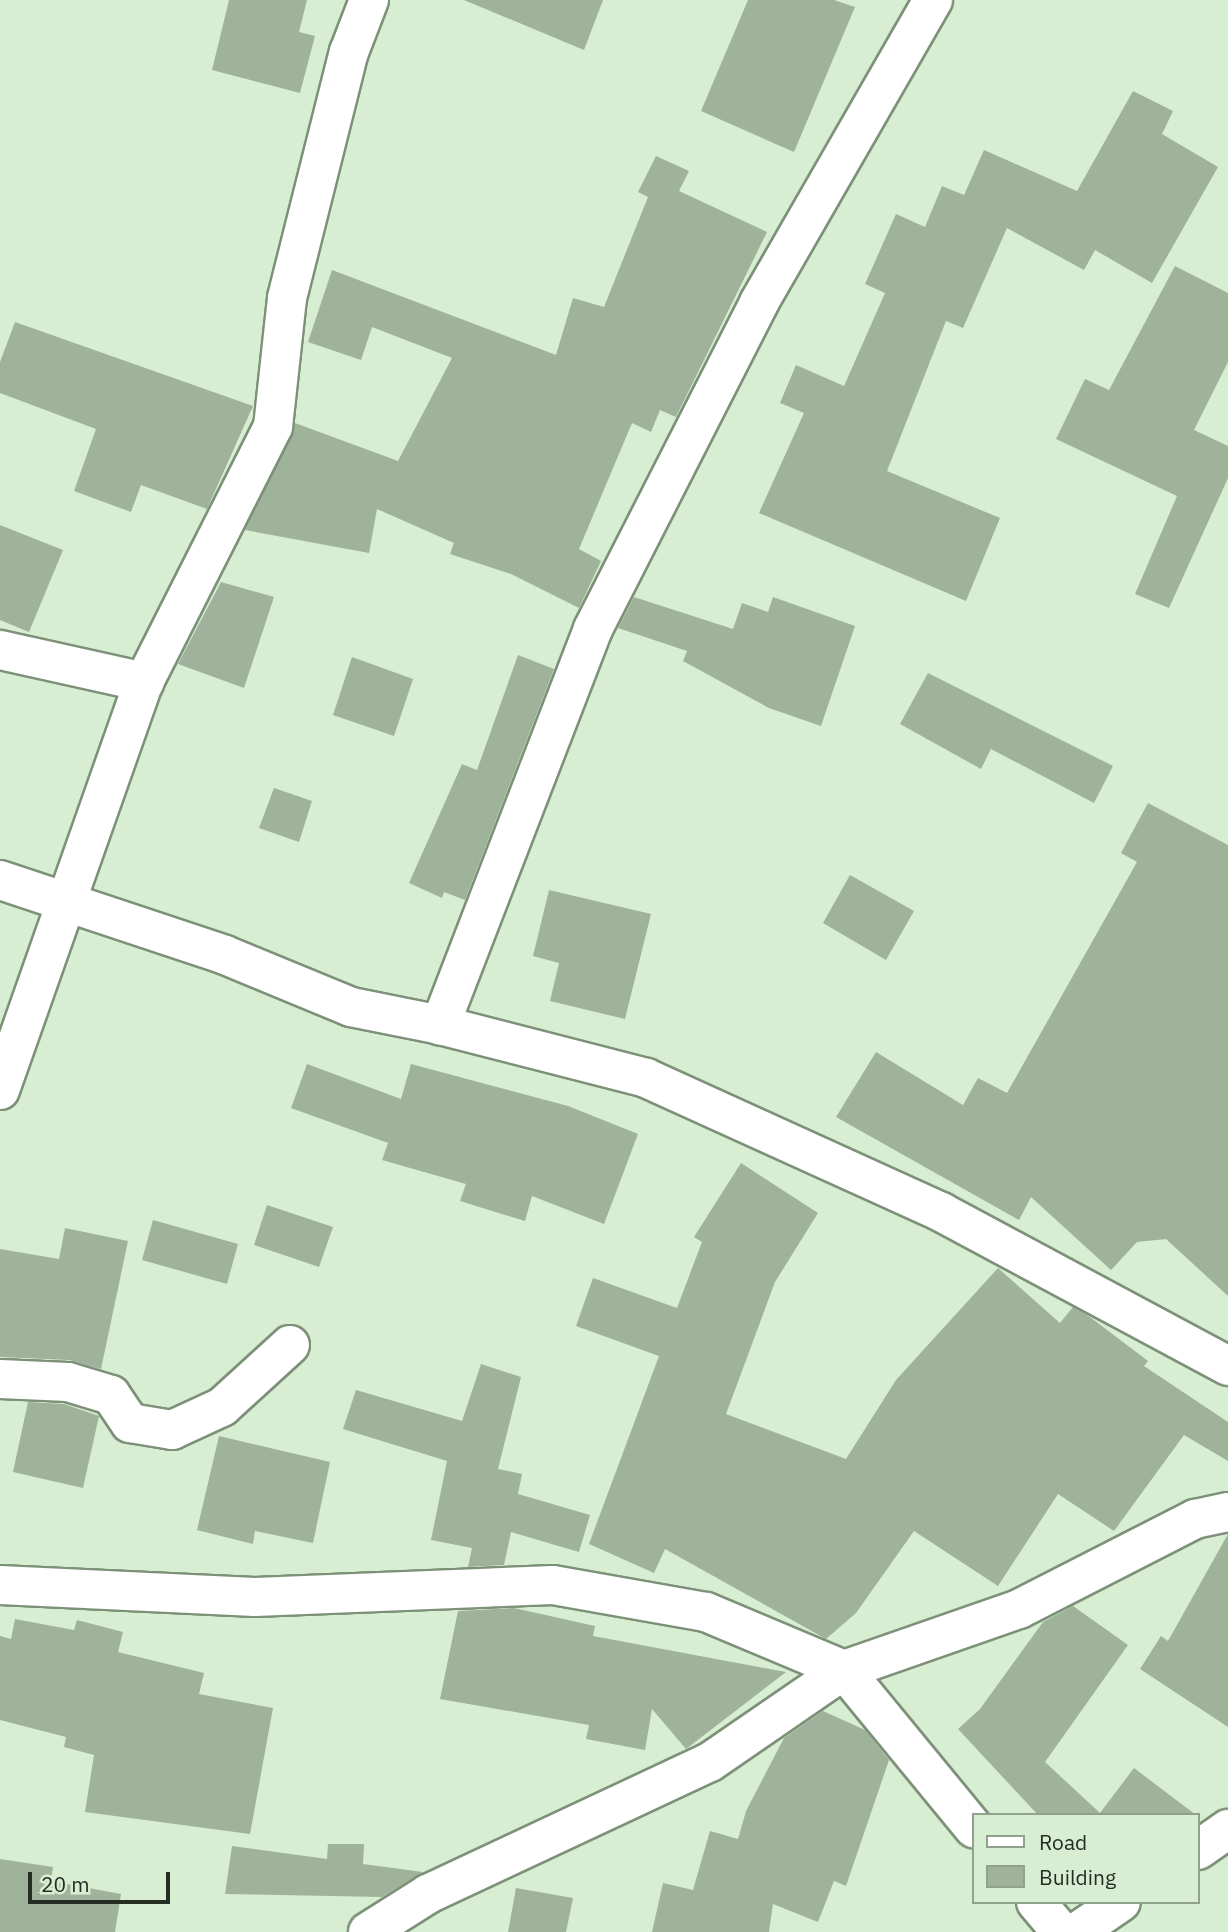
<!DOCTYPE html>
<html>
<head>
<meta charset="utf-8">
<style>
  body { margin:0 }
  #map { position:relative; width:1228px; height:1932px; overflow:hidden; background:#d8eed3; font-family:"IBM Plex Sans",sans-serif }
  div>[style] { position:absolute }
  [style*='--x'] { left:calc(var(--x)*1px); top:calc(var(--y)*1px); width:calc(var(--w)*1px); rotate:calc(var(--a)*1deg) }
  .building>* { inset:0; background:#9eb399 }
  .roads { filter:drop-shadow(2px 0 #7d9179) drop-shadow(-2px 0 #7d9179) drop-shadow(0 2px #7d9179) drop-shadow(0 -2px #7d9179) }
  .minor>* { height:38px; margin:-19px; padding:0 19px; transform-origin:19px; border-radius:19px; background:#fff }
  span { translate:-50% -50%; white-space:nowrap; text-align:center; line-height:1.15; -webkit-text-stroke:5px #d8eed3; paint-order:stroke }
  .legend { position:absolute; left:972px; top:1813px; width:228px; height:91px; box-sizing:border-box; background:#d8eed3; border:2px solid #90a18d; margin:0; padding:9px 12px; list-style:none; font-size:21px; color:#252e23 }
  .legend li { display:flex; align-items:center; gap:14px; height:35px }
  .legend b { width:35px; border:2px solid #90a18d }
  .scale { position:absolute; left:28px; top:1872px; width:142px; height:32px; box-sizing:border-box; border:4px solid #252e23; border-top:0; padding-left:9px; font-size:21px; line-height:24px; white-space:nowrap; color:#252e23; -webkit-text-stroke:5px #d8eed3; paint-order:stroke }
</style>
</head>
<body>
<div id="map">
  <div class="building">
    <div style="clip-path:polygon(229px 0,307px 0,299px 32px,315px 36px,300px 93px,212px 70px)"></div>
    <div style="clip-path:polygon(464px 0,603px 0,584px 50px)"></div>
    <div style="clip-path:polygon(748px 0,834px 0,855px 7px,794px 152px,701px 111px)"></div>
    <div style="clip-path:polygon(1133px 91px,1173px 111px,1162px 134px,1218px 167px,1152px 283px,1095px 250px,1084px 270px,1007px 228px,963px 328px,946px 321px,887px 471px,1000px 518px,966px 601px,759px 513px,804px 413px,780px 403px,796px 365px,844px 386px,885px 293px,865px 284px,896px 214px,925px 227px,942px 186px,964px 195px,984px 150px,1077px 191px)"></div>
    <div style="clip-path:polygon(656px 156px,689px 171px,679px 191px,767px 232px,676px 417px,660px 410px,651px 432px,632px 423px,579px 549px,601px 561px,579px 608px,511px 574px,450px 554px,454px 543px,377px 509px,369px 553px,245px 530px,295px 423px,398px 461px,452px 358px,372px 327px,361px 360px,308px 342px,332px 270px,556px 355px,573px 298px,604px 307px,648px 197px,638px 192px)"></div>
    <div style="clip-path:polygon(1175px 266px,1228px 293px,1228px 362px,1194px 430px,1228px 446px,1228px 478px,1169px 608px,1135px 594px,1177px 496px,1056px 439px,1085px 379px,1109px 390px)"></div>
    <div style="clip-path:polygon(15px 322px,253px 406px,207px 509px,141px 485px,131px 512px,74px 491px,96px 429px,0 393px,0 362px)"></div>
    <div style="clip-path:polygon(0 525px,63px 550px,29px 632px,0 620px)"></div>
    <div style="clip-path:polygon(221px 582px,274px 597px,244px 688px,178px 664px)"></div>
    <div style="clip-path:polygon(634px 597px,733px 629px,742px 603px,768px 612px,773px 597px,855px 626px,821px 726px,769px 708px,683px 661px,687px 651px,618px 628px)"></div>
    <div style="clip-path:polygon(518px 655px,554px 669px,465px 900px,444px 892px,442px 898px,409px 883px,462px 764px,477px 770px)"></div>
    <div style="clip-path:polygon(352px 657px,413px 679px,394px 736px,333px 715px)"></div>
    <div style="clip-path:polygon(928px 673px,1113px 766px,1094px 803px,991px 749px,981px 769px,900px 724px)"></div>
    <div style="clip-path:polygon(274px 788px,312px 801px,299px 842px,259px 828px)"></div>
    <div style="clip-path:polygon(1148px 803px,1228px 845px,1228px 1296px,1166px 1239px,1137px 1242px,1111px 1270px,1031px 1197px,1019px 1220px,836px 1117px,876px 1052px,963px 1105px,978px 1078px,1007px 1093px,1137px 862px,1121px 853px)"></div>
    <div style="clip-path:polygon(850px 875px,914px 911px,886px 960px,823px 923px)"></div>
    <div style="clip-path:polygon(549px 890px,651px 914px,625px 1019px,550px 1001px,559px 963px,533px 956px)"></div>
    <div style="clip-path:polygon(307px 1064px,401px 1099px,411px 1064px,568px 1106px,638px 1134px,604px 1224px,532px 1196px,525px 1221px,460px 1201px,466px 1184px,382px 1160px,388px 1143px,291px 1108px)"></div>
    <div style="clip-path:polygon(741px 1163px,818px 1213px,775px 1282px,726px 1414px,846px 1459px,896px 1380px,998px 1268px,1060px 1323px,1073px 1307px,1090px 1317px,1148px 1361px,1144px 1366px,1228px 1422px,1228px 1461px,1184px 1435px,1114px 1531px,1058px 1494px,998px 1586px,914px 1531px,856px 1613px,826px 1639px,665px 1549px,654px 1573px,589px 1544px,659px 1356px,576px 1326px,593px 1278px,677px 1308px,702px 1242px,694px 1237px)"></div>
    <div style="clip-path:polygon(267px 1205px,333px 1227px,319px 1267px,254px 1245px)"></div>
    <div style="clip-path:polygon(153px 1220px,238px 1244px,227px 1284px,142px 1260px)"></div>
    <div style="clip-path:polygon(65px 1228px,128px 1241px,101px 1369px,69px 1360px,0 1357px,0 1249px,59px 1259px)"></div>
    <div style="clip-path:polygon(481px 1364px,521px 1377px,498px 1469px,522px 1474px,518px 1494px,590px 1515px,579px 1552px,511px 1532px,504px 1565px,468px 1567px,472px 1548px,431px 1540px,447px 1461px,343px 1429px,356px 1390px,462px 1421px)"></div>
    <div style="clip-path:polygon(28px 1402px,64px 1404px,99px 1416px,83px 1488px,13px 1472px)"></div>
    <div style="clip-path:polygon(219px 1436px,330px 1462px,313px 1543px,255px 1531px,253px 1544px,197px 1530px)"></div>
    <div style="clip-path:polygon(1228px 1534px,1228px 1727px,1140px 1669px,1161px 1636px,1168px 1641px)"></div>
    <div style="clip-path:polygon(1073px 1606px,1128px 1645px,1045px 1762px,1100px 1813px,1134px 1768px,1196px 1815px,1038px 1815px,958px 1729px,980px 1709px,1043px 1622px)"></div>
    <div style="clip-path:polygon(514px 1608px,595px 1626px,593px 1636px,786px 1672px,686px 1749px,652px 1709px,645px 1750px,586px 1739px,589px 1725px,440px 1699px,458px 1611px)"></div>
    <div style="clip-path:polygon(15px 1619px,74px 1630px,77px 1620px,123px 1632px,118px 1652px,204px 1673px,199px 1694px,273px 1708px,250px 1834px,85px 1812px,94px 1755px,64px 1747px,66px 1737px,0 1720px,0 1636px,11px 1639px)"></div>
    <div style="clip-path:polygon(823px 1711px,865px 1730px,889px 1760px,846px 1886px,834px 1881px,818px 1922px,773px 1904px,769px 1932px,652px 1932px,663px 1883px,693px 1890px,710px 1831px,738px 1839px,746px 1811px,784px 1738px)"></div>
    <div style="clip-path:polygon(328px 1844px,364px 1844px,363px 1864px,423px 1872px,382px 1897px,225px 1894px,232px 1846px,327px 1859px)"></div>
    <div style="clip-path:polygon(0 1859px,53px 1867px,51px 1881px,121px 1894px,115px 1932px,0 1932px)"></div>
    <div style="clip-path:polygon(516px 1888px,573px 1898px,566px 1932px,508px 1932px)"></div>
  </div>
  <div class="roads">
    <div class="minor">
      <div style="--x:933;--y:0;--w:349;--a:119.9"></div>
      <div style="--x:759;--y:303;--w:366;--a:117"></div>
      <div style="--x:593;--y:629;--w:425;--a:111.1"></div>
      <div style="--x:440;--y:1025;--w:213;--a:14.4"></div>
      <div style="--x:646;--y:1078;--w:324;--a:24.4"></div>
      <div style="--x:941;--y:1212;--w:326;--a:28.2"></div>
      <div style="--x:0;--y:650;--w:148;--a:12.5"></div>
      <div style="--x:0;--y:880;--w:237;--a:18.4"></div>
      <div style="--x:225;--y:955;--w:136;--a:22.4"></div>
      <div style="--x:351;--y:1007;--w:91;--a:11.4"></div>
      <div style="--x:0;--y:1090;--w:433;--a:-70.6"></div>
      <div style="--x:144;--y:682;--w:286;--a:-63.2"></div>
      <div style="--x:273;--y:427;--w:130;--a:-83.8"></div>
      <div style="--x:287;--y:298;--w:254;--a:-75.9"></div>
      <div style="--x:349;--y:52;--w:56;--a:-69"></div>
      <div style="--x:0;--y:1379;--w:68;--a:2.5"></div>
      <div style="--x:68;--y:1382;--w:45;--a:16.8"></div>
      <div style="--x:111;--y:1395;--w:34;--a:56"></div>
      <div style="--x:130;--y:1423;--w:43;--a:9.5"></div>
      <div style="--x:172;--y:1430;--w:55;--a:-24.7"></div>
      <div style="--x:222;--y:1407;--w:92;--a:-42.4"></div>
      <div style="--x:0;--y:1585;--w:255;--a:2.7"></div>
      <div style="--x:255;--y:1597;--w:298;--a:-2.3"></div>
      <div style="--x:553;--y:1585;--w:155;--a:10"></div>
      <div style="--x:706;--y:1612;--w:150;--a:22.8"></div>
      <div style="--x:844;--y:1670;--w:205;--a:50.6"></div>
      <div style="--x:1198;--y:1850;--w:37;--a:-35"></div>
      <div style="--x:1036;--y:1902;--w:39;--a:50"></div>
      <div style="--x:368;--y:1932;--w:71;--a:-32.3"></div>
      <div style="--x:428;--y:1894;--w:311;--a:-25.1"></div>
      <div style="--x:710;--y:1762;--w:163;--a:-34.5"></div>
      <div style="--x:844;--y:1670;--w:185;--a:-19.2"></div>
      <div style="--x:1019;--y:1609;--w:198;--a:-27.1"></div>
      <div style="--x:1195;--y:1519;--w:34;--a:-12"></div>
      <div style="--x:1077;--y:1932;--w:53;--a:-34.3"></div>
    </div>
  </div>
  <ul class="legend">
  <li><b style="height:9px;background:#fff"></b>Road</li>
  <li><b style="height:19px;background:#9eb399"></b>Building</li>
  </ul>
  <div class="scale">20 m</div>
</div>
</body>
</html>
